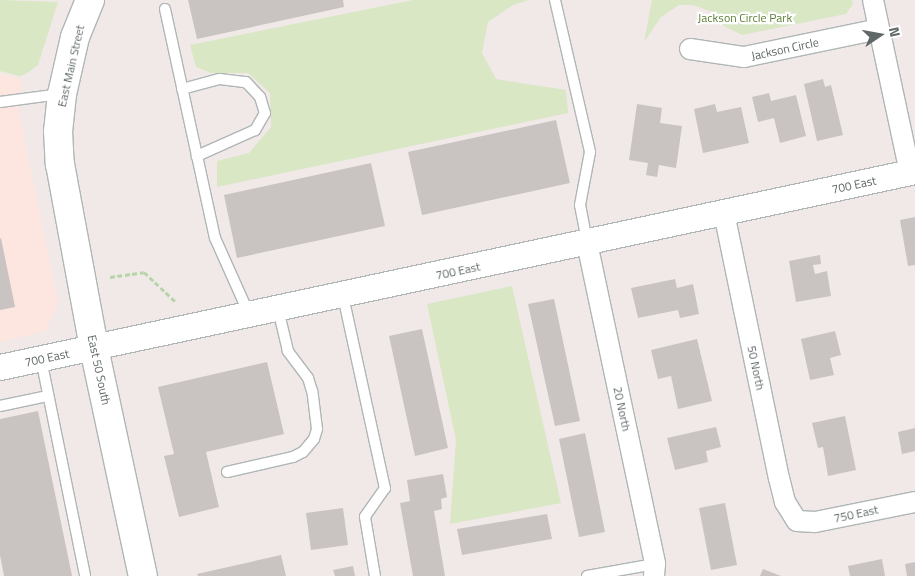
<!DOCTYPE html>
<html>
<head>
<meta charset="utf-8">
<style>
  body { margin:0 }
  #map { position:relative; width:915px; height:576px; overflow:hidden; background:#f0e9e8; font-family:"Titillium Web",sans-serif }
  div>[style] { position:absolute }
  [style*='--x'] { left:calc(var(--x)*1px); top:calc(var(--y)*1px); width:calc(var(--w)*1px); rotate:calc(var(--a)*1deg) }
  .commercial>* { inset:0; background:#fde5e0 }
  .green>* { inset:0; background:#d9e7c5 }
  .building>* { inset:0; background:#c9c3c2 }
  .path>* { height:3px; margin-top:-1.5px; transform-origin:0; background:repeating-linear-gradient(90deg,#b6d6a8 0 5px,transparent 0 7.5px) }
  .roads { filter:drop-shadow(1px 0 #b0b6b6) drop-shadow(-1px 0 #b0b6b6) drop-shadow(0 1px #b0b6b6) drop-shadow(0 -1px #b0b6b6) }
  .service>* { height:10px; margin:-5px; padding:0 5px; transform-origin:5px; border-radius:5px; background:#fff }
  .minor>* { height:20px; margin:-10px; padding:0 10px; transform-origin:10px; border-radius:10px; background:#fff }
  .tertiary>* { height:25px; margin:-12.5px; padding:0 12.5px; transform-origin:12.5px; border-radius:12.5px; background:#fff }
  .secondary>* { height:28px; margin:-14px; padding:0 14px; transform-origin:14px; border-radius:14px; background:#fff }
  span { translate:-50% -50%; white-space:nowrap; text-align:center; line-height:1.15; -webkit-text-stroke:4.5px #fff; paint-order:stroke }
  .park-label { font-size:12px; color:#5e7f36 }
  .street-label { font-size:12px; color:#5f6767 }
  .north { position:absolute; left:855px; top:10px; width:50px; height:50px; -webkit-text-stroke:4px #fff; paint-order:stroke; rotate:78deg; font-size:14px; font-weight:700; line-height:20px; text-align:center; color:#5f6767 }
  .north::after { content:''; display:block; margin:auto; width:18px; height:22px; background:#5f6767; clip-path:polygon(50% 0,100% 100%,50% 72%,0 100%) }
</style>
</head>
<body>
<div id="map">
  <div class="commercial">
    <div style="clip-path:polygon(0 73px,23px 80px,18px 107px,58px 303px,46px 331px,0 342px)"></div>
  </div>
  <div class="green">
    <div style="clip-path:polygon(0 0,58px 2px,38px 65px,26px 74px,19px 76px,0 71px)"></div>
    <div style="clip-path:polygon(413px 0,529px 0,513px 5px,488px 22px,482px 53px,496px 79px,566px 90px,568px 113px,217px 187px,217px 161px,249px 153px,271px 127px,270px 93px,248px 73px,211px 73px,196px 67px,190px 45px)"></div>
    <div style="clip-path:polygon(652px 0,852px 0,853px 4px,846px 14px,742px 35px,724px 26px,712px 12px,693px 5px,679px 5px,661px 17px,644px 42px)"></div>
    <div style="clip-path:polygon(512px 286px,561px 503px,450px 524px,456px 440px,427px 304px)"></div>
  </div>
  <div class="building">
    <div style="clip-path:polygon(188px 0,343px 0,344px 7px,197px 39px)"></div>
    <div style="clip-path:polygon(823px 79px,825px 87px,831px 85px,843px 135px,817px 141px,804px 84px)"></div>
    <div style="clip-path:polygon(769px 93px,771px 101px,796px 95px,806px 136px,780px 143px,774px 118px,758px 122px,752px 97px)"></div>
    <div style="clip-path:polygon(637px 104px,662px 108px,660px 123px,682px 126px,676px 168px,659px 165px,657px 177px,646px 175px,648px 163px,629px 160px)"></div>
    <div style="clip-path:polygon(715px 104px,717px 112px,741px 107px,749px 143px,703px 153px,694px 109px)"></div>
    <div style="clip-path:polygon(556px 120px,570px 183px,422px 215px,408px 152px)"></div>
    <div style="clip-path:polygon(371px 163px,385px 226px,237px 258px,224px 195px)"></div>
    <div style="clip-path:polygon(915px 217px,915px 265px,908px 266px,900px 220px)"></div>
    <div style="clip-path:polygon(1px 238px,15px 307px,0 310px,0 239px)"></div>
    <div style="clip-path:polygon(820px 255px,821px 264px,813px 265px,815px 274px,827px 271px,831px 296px,796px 302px,789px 261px)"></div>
    <div style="clip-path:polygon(675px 279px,677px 288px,693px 284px,699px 314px,680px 318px,678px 310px,638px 318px,631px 288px)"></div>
    <div style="clip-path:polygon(554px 299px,580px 421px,555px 426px,528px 304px)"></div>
    <div style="clip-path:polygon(422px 329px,448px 448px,415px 456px,389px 336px)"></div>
    <div style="clip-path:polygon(835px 331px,841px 355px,830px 358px,834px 375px,810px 380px,801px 339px)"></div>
    <div style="clip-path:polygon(697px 339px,712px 401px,678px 409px,671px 376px,658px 379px,651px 350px)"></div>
    <div style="clip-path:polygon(267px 362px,284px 434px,206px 452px,219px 507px,179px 517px,164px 456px,174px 454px,158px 387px)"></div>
    <div style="clip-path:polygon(38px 411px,72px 576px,4px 576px,0 555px,0 419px)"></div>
    <div style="clip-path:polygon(845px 416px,856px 470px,828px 476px,823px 447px,818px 448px,812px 423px)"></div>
    <div style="clip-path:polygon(716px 427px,721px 447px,706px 451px,708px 462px,675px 470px,667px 438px)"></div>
    <div style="clip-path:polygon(915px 428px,915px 451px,902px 454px,898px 432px)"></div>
    <div style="clip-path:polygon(585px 433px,605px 532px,579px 537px,559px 439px)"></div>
    <div style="clip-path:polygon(443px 474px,447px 497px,441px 499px,442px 509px,434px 511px,445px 576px,413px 576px,400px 503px,410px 501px,407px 480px)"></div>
    <div style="clip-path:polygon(725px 503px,737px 565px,711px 570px,699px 508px)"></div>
    <div style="clip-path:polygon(343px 508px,348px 545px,311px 550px,306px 513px)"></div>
    <div style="clip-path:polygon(547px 514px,552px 539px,462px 555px,457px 529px)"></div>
    <div style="clip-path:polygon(281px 555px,286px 576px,198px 576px,197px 574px)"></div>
    <div style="clip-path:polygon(882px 559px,885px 576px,850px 576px,848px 566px)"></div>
    <div style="clip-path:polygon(915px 562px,915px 576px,907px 576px,905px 564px)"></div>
    <div style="clip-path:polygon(353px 566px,355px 576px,335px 576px,333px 570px)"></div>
    <div style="clip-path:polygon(763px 569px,781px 576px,760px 576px)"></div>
  </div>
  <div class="path">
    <div style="--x:110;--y:277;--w:34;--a:-8"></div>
    <div style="--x:144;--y:272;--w:45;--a:43.2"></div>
  </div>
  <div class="roads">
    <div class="service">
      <div style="--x:555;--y:0;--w:156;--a:77"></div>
      <div style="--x:590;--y:152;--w:54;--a:100.7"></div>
      <div style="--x:580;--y:205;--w:38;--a:79"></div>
      <div style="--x:165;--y:9;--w:234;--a:77.7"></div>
      <div style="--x:215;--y:238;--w:83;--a:65.9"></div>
      <div style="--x:182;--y:89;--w:39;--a:-15"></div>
      <div style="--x:220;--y:79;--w:26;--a:7"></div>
      <div style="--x:246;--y:82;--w:21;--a:47"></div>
      <div style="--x:260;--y:97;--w:17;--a:73"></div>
      <div style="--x:265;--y:113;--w:20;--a:120"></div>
      <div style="--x:255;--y:130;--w:64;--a:155.9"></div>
      <div style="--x:0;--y:102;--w:62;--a:-7.5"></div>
      <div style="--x:343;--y:296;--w:197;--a:77.7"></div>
      <div style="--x:385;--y:488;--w:35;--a:125"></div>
      <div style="--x:365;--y:517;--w:60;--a:80.4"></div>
      <div style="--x:41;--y:359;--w:221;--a:78.5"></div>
      <div style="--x:0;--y:406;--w:49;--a:-11.8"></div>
      <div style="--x:227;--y:472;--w:68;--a:-12.8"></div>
      <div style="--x:293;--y:457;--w:11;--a:-27"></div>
      <div style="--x:303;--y:452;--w:17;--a:-50"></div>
      <div style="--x:314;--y:439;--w:10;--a:-73"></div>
      <div style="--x:317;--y:429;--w:38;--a:-97"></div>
      <div style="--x:312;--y:391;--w:14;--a:-107"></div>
      <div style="--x:308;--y:378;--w:34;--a:-127"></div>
      <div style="--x:288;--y:351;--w:43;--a:-103.4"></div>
      <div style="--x:587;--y:576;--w:69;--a:-10"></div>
    </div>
    <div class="minor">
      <div style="--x:873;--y:0;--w:177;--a:77.9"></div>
      <div style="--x:690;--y:49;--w:55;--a:8.4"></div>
      <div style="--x:744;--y:57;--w:138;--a:-11.7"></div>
      <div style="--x:724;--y:213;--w:271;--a:78.3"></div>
      <div style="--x:779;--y:478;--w:25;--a:76"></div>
      <div style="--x:785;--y:502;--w:22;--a:58"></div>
      <div style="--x:797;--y:521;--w:18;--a:3"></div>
      <div style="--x:815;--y:522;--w:102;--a:-11.3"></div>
      <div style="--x:587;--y:243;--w:328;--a:78"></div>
      <div style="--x:655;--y:564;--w:12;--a:95"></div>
    </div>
    <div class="tertiary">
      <div style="--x:0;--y:367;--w:936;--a:-12.09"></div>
    </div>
    <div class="secondary">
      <div style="--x:90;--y:0;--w:40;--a:112"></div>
      <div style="--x:75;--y:37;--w:58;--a:102.8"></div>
      <div style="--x:62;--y:94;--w:37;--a:96"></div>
      <div style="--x:58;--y:131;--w:33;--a:87"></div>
      <div style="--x:60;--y:164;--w:187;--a:79.5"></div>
      <div style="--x:94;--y:348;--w:233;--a:77.9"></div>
    </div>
  </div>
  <div class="park-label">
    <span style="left:745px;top:18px">Jackson Circle Park</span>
  </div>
  <div class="street-label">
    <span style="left:785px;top:49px;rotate:-12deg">Jackson Circle</span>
    <span style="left:71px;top:66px;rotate:-77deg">East Main Street</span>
    <span style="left:854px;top:185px;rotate:-12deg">700 East</span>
    <span style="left:458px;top:271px;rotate:-12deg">700 East</span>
    <span style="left:47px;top:358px;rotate:-12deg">700 East</span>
    <span style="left:756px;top:368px;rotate:78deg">50 North</span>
    <span style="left:99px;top:370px;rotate:78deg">East 50 South</span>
    <span style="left:622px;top:409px;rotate:78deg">20 North</span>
    <span style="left:856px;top:514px;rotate:-12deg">750 East</span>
  </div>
  <div class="north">N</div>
</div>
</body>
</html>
